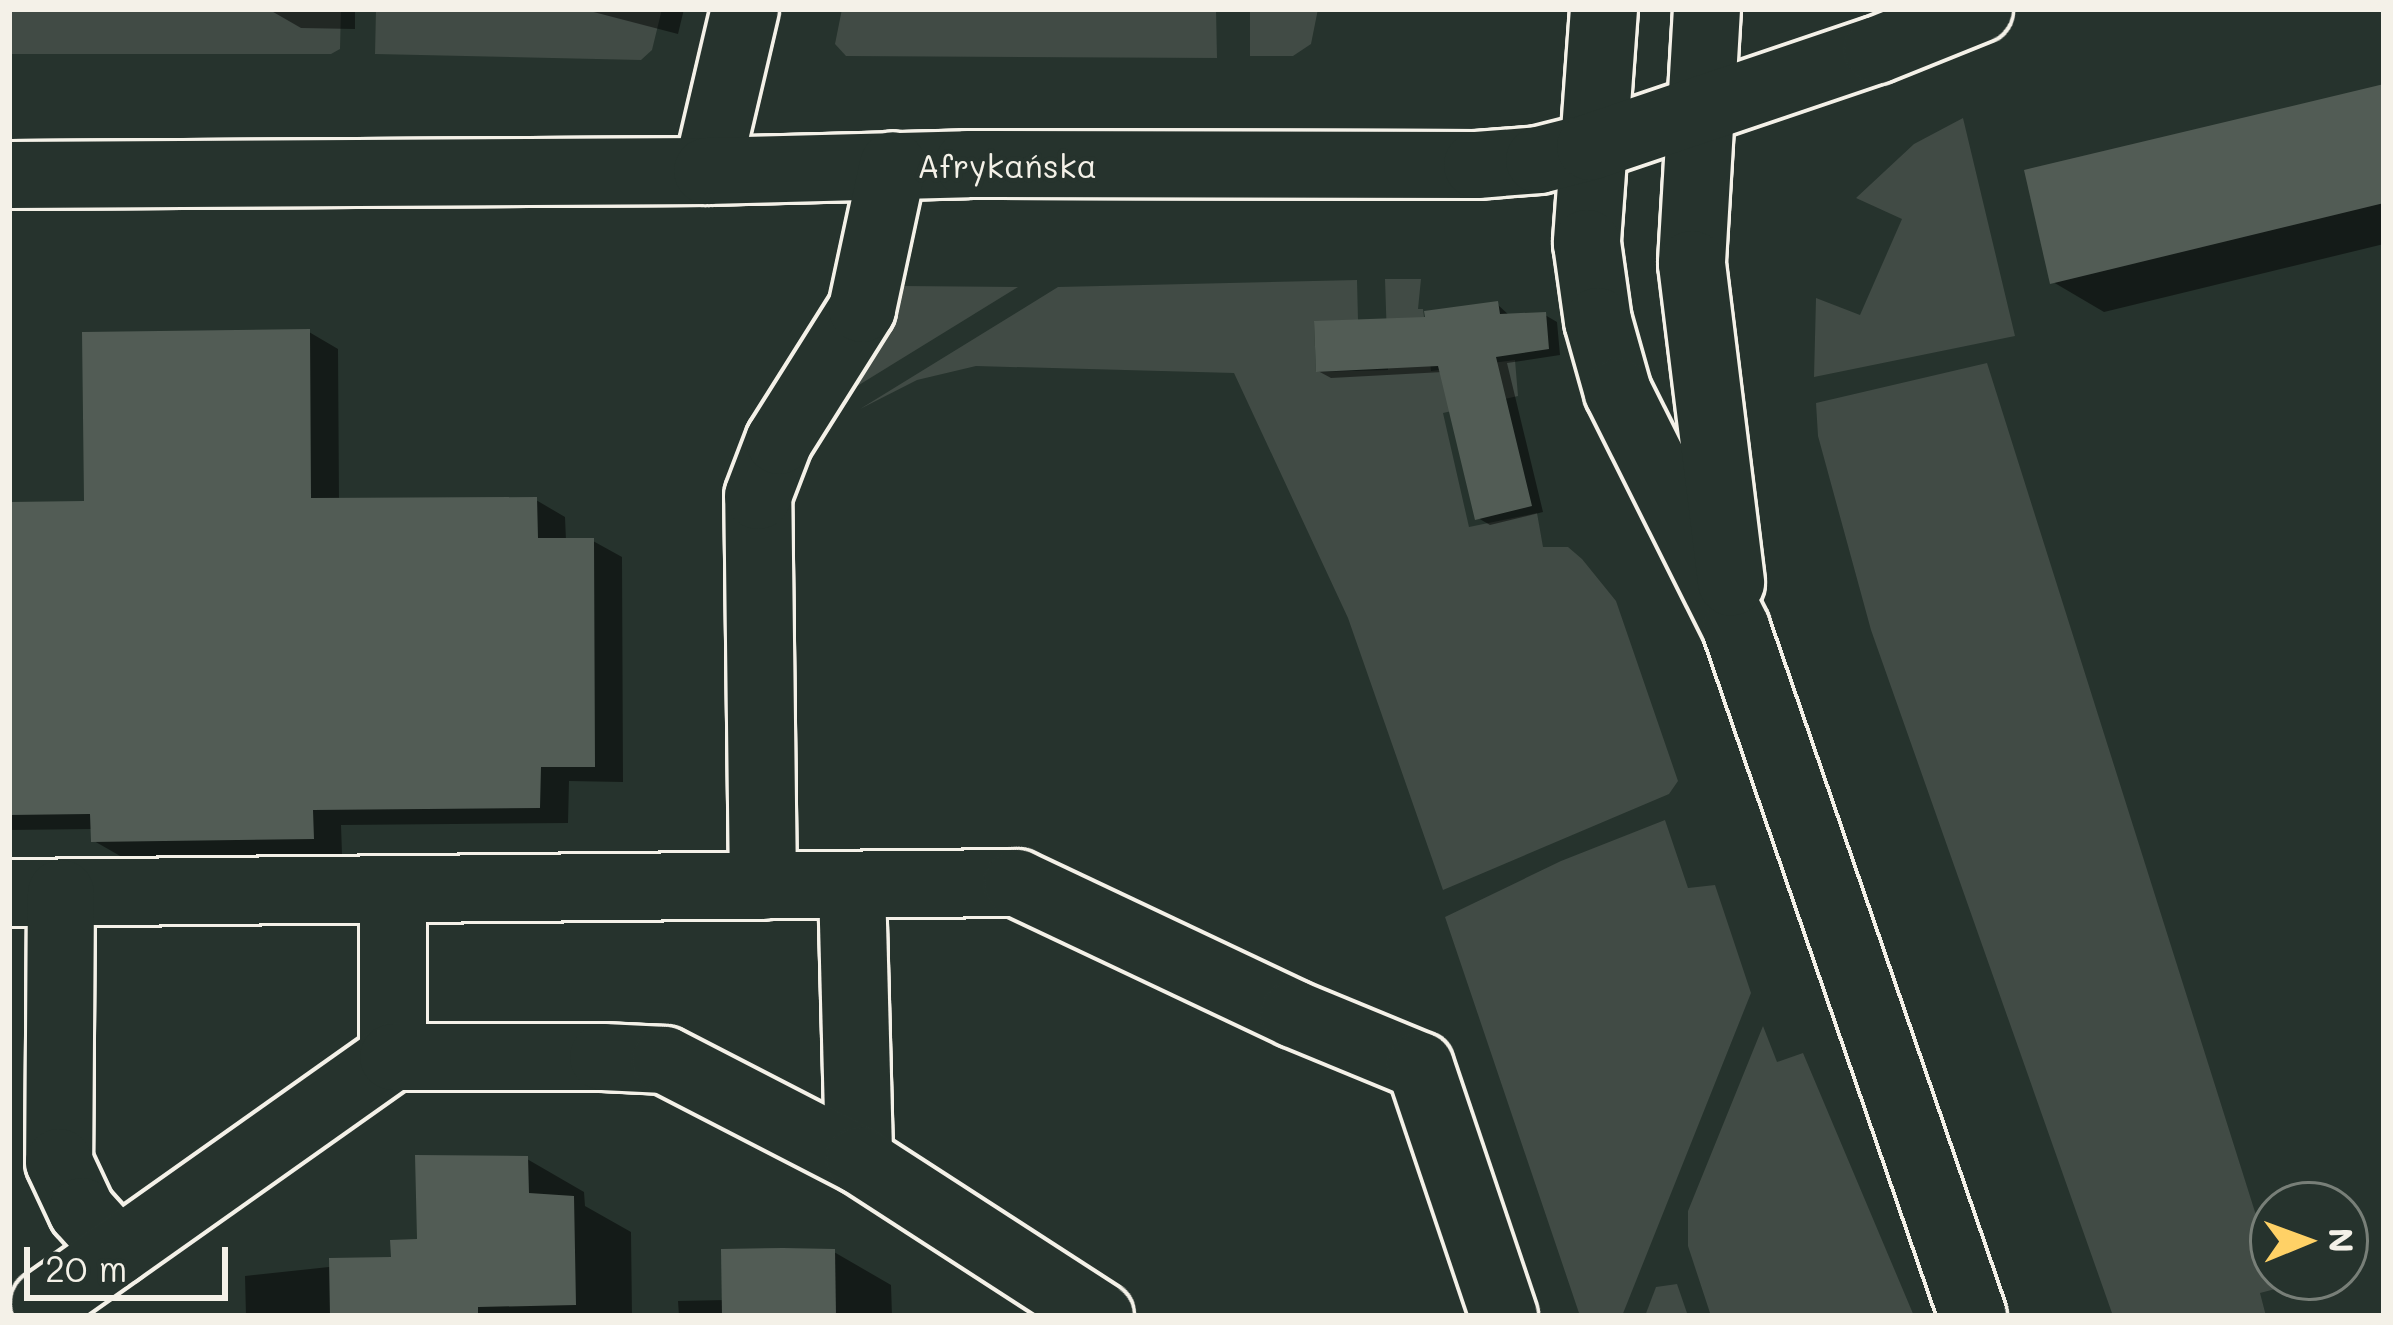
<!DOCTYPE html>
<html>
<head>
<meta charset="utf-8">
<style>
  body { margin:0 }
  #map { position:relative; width:2393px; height:1325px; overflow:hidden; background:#26332d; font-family:Mali,sans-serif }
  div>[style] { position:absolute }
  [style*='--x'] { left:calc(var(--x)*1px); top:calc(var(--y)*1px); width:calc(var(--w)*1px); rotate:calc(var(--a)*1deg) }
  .green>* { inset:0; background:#414b45 }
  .shadow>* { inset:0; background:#0007 }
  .building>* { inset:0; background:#525c55 }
  .roads { filter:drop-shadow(3px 0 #f4f1e8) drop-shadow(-3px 0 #f4f1e8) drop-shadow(0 3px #f4f1e8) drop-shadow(0 -3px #f4f1e8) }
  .minor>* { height:66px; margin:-33px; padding:0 33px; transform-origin:33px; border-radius:33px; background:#26332d }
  span { translate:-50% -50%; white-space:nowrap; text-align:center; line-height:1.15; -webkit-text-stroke:9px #26332d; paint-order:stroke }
  .street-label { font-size:33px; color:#f4f1e8 }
  .frame { position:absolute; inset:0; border:12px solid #f4f1e8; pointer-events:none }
  .north { position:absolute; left:2249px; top:1181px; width:120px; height:120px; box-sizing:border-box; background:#26332d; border:3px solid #787f78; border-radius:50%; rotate:89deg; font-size:33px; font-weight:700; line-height:48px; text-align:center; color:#f4f1e8 }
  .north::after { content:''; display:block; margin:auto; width:42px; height:54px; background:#ffd166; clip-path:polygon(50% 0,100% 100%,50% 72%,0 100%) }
  .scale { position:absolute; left:24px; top:1247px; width:204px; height:54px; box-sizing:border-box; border:6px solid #f4f1e8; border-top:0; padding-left:15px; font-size:36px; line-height:42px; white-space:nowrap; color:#f4f1e8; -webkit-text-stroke:9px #26332d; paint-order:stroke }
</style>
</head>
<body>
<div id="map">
  <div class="green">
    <div style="clip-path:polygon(9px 9px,341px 9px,340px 49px,331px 54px,9px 54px)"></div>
    <div style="clip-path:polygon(376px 9px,629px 12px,662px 9px,652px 50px,641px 60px,375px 54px)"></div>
    <div style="clip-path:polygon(842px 9px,1216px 9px,1217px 58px,846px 56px,835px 44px)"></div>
    <div style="clip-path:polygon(1250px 9px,1318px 9px,1311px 44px,1293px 56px,1250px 56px)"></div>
    <div style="clip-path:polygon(1963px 118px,2015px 336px,1814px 377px,1816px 298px,1860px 315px,1902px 219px,1856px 198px,1914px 144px)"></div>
    <div style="clip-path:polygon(1385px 279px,1421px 279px,1418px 309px,1423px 309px,1431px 371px,1515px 360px,1518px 396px,1443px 413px,1469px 527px,1537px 513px,1543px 547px,1568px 547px,1582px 559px,1616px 601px,1678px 781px,1669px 794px,1443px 890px,1348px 618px,1234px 373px,976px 366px,917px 380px,860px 409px,1058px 287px,1357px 280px,1358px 320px,1314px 322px,1316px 372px,1388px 370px)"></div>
    <div style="clip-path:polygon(903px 286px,1018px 287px,841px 396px)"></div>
    <div style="clip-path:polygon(1987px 363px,2279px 1288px,2260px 1293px,2266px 1316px,2113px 1316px,1871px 630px,1818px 436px,1816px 403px)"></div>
    <div style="clip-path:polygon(1665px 820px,1688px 888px,1715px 885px,1751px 993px,1622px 1316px,1580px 1316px,1445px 917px,1561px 861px)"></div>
    <div style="clip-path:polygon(1763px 1026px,1777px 1062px,1803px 1053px,1914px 1316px,1711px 1316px,1688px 1246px,1688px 1211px)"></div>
    <div style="clip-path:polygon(1677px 1284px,1688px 1316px,1645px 1316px,1656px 1287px)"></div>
  </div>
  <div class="shadow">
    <div style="clip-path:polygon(268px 9px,355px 9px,355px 29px,301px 28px)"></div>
    <div style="clip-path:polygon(582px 9px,684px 9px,678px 34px)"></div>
    <div style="clip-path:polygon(2384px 87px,2384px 244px,2104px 312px,2053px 282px)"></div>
    <div style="clip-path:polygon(1497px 304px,1510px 316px,1545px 315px,1557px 322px,1560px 355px,1507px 363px,1543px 512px,1490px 525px,1478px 518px,1443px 372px,1331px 378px,1318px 371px,1428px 320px)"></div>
    <div style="clip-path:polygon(309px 332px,338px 349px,339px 501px,536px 500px,565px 517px,566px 541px,593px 541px,622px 557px,623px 782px,569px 781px,568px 823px,341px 825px,342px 854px,122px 857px,94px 841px,93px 829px,9px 830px,9px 505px,87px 504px)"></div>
    <div style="clip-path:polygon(527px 1159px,584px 1192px,585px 1206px,631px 1232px,632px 1316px,246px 1316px,245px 1276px,394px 1260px)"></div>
    <div style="clip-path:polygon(834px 1252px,891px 1285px,892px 1316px,679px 1316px,678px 1301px,725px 1300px)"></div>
  </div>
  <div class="building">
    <div style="clip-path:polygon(2384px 84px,2384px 203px,2050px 284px,2024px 170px)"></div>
    <div style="clip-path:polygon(1498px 301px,1500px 314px,1546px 312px,1549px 349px,1496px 357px,1532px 506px,1475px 520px,1438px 366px,1316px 372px,1314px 321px,1425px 317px,1424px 311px)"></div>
    <div style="clip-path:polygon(310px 329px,311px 498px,537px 497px,538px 538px,594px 538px,595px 767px,541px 767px,540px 808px,313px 810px,314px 839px,91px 842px,90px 814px,9px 815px,9px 502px,84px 501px,82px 332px)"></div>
    <div style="clip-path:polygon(415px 1155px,528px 1156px,529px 1193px,574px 1196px,576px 1305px,478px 1307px,478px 1316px,330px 1316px,329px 1258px,391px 1257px,390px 1240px,417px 1239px)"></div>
    <div style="clip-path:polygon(783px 1248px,835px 1249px,836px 1316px,722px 1316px,721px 1249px)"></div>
  </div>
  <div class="roads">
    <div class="minor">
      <div style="--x:1604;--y:9;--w:235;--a:94.2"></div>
      <div style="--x:1587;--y:243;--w:79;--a:82"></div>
      <div style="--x:1598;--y:321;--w:74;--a:74.3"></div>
      <div style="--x:1618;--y:392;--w:264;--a:63.4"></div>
      <div style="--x:1736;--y:628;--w:728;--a:70.99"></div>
      <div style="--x:1707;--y:9;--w:255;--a:93.4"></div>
      <div style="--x:1692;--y:264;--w:321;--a:83"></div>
      <div style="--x:707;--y:171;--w:166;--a:-76.8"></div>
      <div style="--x:9;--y:175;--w:698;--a:-0.33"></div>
      <div style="--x:707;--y:171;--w:261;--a:-1.5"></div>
      <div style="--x:968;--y:164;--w:509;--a:0.11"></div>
      <div style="--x:1477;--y:165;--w:62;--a:-4.6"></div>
      <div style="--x:1539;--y:160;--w:53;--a:-14.3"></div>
      <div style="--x:1590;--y:147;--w:303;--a:-18.7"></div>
      <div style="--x:1877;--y:50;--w:110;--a:-21.9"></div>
      <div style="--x:852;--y:885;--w:275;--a:88.5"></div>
      <div style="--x:763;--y:886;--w:390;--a:-90.7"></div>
      <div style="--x:758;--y:496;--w:59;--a:-69.1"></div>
      <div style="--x:779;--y:441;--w:156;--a:-57.8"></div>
      <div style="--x:862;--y:309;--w:147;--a:-77.9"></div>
      <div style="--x:9;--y:893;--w:1008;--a:-0.57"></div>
      <div style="--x:1017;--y:883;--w:306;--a:25.3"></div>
      <div style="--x:1294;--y:1014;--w:136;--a:22.4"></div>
      <div style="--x:1420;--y:1066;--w:264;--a:71.4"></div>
      <div style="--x:61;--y:893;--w:269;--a:90.4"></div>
      <div style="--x:59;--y:1162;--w:54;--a:64.9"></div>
      <div style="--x:82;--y:1211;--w:54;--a:48"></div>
      <div style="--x:393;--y:1057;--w:168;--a:-90"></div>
      <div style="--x:45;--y:1303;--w:426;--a:-35.3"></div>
      <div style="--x:393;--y:1057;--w:210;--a:0"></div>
      <div style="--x:603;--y:1057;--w:62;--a:2.8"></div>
      <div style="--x:665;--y:1060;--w:218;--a:27.3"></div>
      <div style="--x:859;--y:1160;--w:287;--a:32.9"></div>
    </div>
  </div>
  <div class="street-label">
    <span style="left:1007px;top:165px">Afrykańska</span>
  </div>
  <div class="frame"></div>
  <div class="north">N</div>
  <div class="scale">20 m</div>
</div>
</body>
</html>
